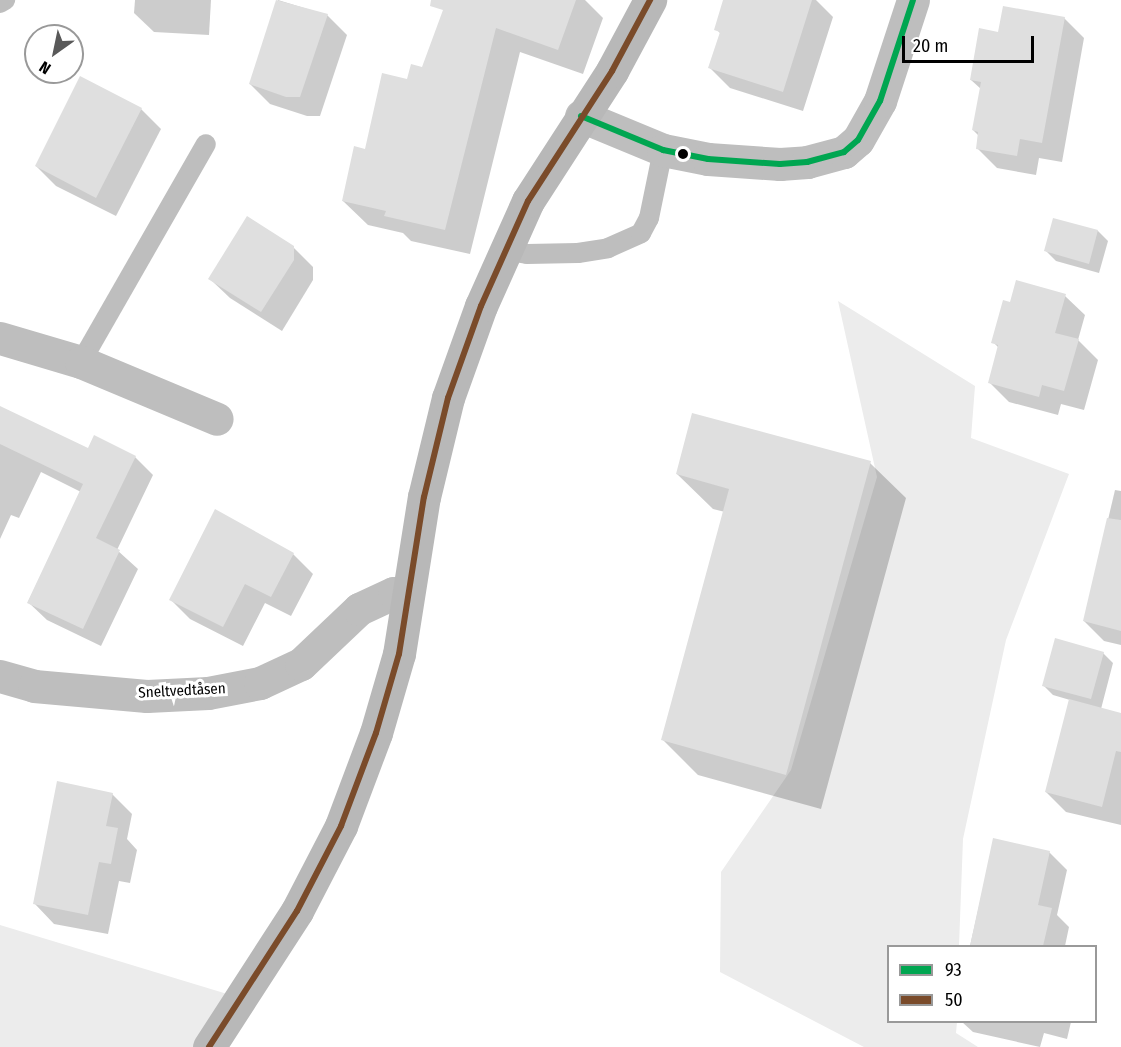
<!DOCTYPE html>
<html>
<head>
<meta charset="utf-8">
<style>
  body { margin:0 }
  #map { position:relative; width:1121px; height:1047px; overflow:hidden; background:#fff; font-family:"Fira Sans Condensed",sans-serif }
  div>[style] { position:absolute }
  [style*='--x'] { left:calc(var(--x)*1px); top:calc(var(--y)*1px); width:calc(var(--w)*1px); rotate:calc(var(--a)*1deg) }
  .green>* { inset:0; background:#ececec }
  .shadow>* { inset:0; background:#0003 }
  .building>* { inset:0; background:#dfdfdf }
  .service>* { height:20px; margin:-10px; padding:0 10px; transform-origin:10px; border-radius:10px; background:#bebebe }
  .minor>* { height:33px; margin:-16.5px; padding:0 16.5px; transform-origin:16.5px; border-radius:16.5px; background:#bebebe }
  .secondary>* { height:33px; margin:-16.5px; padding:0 16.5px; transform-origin:16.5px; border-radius:16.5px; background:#b8b8b8 }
  .bus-1>* { height:6px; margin:-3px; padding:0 3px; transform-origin:3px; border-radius:3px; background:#00a651 }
  .bus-2>* { height:6px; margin:-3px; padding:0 3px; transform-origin:3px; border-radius:3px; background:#7a4b2a }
  .dots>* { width:16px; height:16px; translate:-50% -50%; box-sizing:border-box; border:3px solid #fff; border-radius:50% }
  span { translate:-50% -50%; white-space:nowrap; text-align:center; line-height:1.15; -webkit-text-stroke:6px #fff; paint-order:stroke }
  .street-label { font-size:15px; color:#000 }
  .legend { position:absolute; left:887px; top:945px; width:210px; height:78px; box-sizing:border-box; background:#fff; border:2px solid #999; margin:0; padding:8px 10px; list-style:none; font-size:18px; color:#000 }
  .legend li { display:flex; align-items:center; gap:12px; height:30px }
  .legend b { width:30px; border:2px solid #999 }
  .north { position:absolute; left:24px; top:24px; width:60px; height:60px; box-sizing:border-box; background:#fff; border:2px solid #999; border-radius:50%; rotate:213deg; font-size:16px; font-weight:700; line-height:24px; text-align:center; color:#000 }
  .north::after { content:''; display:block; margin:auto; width:21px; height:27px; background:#595959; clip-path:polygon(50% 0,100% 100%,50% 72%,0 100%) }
  .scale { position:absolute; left:902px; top:36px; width:132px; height:27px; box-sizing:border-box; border:3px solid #000; border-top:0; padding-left:8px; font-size:18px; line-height:21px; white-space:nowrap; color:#000; -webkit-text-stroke:4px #fff; paint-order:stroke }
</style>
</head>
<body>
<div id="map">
  <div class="green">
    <div style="clip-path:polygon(838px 301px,975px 386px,971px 438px,1069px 474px,1006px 640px,963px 839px,959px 946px,888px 946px,888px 1022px,957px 1022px,956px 1033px,978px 1047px,864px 1047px,720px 972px,721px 872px,791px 770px,877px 477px)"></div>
    <div style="clip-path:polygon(0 925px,247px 1000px,214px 1047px,0 1047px)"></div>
  </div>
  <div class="shadow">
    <div style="clip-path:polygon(135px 0,211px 0,209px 35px,154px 32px,134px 13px)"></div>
    <div style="clip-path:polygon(278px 0,327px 15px,347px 35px,320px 116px,307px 116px,270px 104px,250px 84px)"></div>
    <div style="clip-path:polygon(448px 0,585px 0,603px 18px,583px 74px,520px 52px,470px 254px,411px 241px,403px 233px,368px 225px,343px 201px,366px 150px,408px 81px,423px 69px)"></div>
    <div style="clip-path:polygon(725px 0,816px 0,833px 17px,803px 111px,730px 88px,710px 68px,721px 34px,716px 29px)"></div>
    <div style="clip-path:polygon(1064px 18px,1084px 38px,1062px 162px,1039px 158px,1036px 175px,997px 168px,977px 148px,979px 136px,973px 130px,981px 89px,971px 80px,999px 34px)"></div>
    <div style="clip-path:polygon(141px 109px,161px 129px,116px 216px,56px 186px,36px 166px)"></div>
    <div style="clip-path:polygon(1054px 219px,1098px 231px,1108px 241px,1099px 273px,1056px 261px,1046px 251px)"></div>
    <div style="clip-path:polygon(293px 247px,313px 267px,313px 280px,282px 331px,230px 298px,210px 279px)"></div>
    <div style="clip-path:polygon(1065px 296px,1085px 315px,1078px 340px,1098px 360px,1084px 410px,1061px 404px,1058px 415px,1009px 402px,989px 382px,999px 348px,993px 342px,1011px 304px)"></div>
    <div style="clip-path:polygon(0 411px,88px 450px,135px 457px,153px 475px,117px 550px,138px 569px,101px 646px,47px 620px,28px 602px,81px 492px,41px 472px,19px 518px,11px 515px,0 539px)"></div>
    <div style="clip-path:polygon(870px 463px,906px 498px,821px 809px,698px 775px,663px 740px,725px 512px,713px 509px,677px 474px)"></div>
    <div style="clip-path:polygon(1115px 490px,1121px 491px,1121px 645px,1104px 641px,1084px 621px)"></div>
    <div style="clip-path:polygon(293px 554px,313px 574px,291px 616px,265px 603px,243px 646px,190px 619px,170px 599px)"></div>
    <div style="clip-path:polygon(1103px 653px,1113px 663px,1101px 709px,1121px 714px,1121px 825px,1066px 812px,1046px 792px,1070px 700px,1053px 695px,1043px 685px)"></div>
    <div style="clip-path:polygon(112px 794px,132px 814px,127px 839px,137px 850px,130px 883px,119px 881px,108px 934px,54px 924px,35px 904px)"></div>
    <div style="clip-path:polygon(994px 840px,1049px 852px,1067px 870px,1057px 915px,1069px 927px,1065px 946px,970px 946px)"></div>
    <div style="clip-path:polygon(962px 1022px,1071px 1022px,1067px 1039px,1044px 1033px,1040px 1047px,973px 1032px)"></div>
  </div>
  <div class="building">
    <div style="clip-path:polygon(276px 0,328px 14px,300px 97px,286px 97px,249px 84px)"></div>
    <div style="clip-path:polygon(431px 0,576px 0,558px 50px,496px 28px,445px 230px,384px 216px,386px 211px,342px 201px,354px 146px,365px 149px,382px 73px,407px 79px,411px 64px,422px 67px,443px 10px,430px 6px)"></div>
    <div style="clip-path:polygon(723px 0,812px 0,783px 92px,708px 68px,720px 32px,714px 30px)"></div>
    <div style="clip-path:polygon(1003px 6px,1065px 17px,1042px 143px,1020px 139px,1017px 156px,976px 149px,978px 132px,972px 130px,981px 82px,970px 80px,979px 28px,998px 32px)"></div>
    <div style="clip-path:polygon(80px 76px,142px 108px,96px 198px,35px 166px)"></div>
    <div style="clip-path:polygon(247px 216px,294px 246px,294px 260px,261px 312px,208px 279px)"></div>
    <div style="clip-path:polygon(1053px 218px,1098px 230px,1089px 264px,1044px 251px)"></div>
    <div style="clip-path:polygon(1016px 280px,1066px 294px,1055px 333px,1079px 339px,1064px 391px,1042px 385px,1039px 397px,988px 383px,998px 345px,991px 343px,1003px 300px,1010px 302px)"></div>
    <div style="clip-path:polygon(0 406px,88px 448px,94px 435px,136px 456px,96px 538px,120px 550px,83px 629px,27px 603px,83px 484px,0 444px)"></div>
    <div style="clip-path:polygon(692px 413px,871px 461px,786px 775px,661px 740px,729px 489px,676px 474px)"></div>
    <div style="clip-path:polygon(215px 509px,294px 553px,271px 597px,245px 584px,223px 627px,169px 600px)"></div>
    <div style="clip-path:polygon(1107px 518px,1121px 520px,1121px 631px,1083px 621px)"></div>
    <div style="clip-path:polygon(1055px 638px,1104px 652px,1091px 699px,1042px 686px)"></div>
    <div style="clip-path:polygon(1069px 699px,1121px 713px,1121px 752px,1116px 751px,1102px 807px,1045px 792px)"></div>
    <div style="clip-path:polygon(57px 781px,113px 793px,106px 826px,118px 828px,111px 864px,99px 862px,88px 915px,33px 904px)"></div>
    <div style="clip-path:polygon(993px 838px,1050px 851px,1038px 905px,1052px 908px,1043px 946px,970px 946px)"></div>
  </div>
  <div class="service">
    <div style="--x:0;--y:3;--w:6;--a:-31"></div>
    <div style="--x:505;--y:250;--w:22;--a:10"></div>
    <div style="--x:527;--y:254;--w:51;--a:-1.1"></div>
    <div style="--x:578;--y:253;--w:30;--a:-9"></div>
    <div style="--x:608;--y:248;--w:36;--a:-24"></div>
    <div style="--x:641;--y:233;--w:17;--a:-62"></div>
    <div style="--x:649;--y:218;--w:69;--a:-78.4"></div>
    <div style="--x:81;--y:362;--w:251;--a:-60.2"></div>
  </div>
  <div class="minor">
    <div style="--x:581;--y:116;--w:89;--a:22.5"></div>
    <div style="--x:663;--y:150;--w:46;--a:11.3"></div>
    <div style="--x:708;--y:159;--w:72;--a:4"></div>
    <div style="--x:780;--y:164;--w:27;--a:-4"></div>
    <div style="--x:807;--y:162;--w:38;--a:-15"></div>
    <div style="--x:844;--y:152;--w:18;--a:-41"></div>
    <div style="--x:858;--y:140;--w:45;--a:-60.6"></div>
    <div style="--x:880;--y:101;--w:106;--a:-71.9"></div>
    <div style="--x:0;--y:338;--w:84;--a:16.5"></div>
    <div style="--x:81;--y:362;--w:147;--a:22.7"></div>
    <div style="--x:0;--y:676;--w:35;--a:16"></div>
    <div style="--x:34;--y:686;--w:113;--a:5.1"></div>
    <div style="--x:147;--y:696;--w:61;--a:-2.8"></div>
    <div style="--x:208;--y:693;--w:53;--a:-10.9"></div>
    <div style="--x:260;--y:683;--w:45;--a:-24.9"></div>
    <div style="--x:301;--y:664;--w:80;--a:-43.5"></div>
    <div style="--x:359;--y:609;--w:38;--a:-25"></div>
    <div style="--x:394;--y:593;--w:14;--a:4"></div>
  </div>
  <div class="secondary">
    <div style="--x:209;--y:1047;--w:162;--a:-57.1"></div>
    <div style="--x:297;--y:911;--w:96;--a:-62.6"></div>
    <div style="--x:341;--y:826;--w:99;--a:-69.4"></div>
    <div style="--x:376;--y:733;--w:82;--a:-73.8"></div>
    <div style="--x:399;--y:654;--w:159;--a:-81"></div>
    <div style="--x:424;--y:497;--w:102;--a:-76.4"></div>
    <div style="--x:448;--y:398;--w:98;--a:-70.3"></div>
    <div style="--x:481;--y:306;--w:115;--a:-65.9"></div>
    <div style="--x:528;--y:201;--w:155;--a:-57.1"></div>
    <div style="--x:612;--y:71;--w:81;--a:-61.8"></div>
  </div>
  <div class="bus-1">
    <div style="--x:581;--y:116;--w:89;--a:22.5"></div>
    <div style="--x:663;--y:150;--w:46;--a:11.3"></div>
    <div style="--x:708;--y:159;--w:72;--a:4"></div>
    <div style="--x:780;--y:164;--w:27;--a:-4"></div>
    <div style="--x:807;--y:162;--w:38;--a:-15"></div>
    <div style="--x:844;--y:152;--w:18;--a:-41"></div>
    <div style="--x:858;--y:140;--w:45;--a:-60.6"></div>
    <div style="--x:880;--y:101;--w:106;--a:-71.9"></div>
  </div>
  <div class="bus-2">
    <div style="--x:209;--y:1047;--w:162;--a:-57.1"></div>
    <div style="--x:297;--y:911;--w:96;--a:-62.6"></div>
    <div style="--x:341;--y:826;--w:99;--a:-69.4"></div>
    <div style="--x:376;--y:733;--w:82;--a:-73.8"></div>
    <div style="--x:399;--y:654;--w:159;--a:-81"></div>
    <div style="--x:424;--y:497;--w:102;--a:-76.4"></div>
    <div style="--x:448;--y:398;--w:98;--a:-70.3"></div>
    <div style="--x:481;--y:306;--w:115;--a:-65.9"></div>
    <div style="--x:528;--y:201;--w:155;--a:-57.1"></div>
    <div style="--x:612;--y:71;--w:81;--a:-61.8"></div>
  </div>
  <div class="dots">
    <div style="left:683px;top:154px;background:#000"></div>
  </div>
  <div class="street-label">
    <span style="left:182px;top:691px;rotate:-3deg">Sneltvedtåsen</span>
  </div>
  <ul class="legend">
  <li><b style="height:8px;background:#00a651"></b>93</li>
  <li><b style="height:8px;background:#7a4b2a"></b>50</li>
  </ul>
  <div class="north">N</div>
  <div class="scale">20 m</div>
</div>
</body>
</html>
